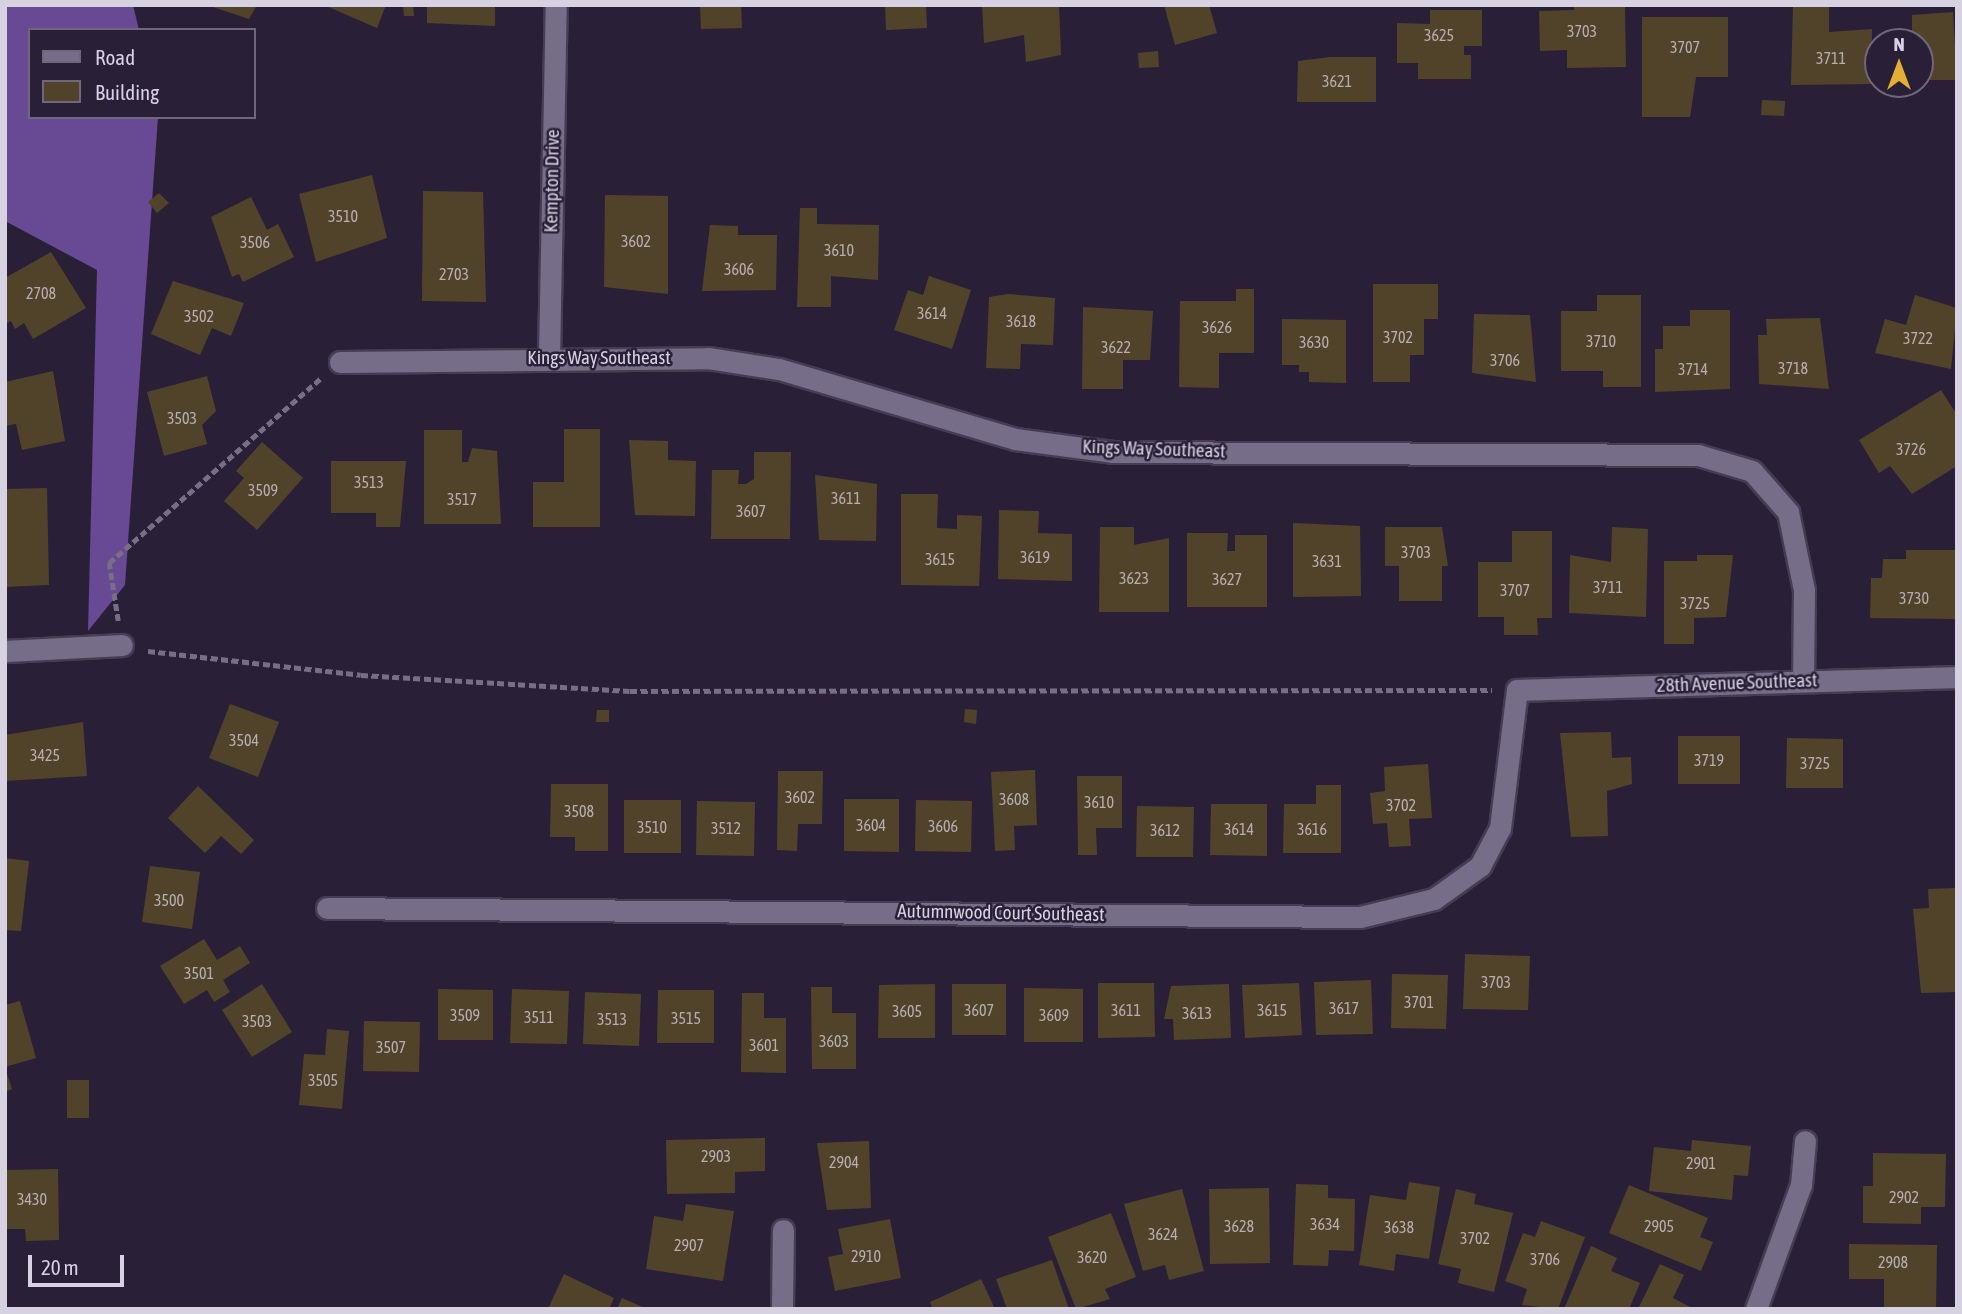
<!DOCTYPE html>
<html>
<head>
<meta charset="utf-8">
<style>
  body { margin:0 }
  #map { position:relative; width:1962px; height:1314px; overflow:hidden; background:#292038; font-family:"Asap Condensed",sans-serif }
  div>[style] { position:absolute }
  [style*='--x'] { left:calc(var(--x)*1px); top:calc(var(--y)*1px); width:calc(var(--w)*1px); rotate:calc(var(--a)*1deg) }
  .forest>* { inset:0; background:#674994 }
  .building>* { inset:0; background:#514329 }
  .path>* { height:4.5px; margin-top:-2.25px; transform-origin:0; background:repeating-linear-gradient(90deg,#776f84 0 7px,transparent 0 10.5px) }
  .roads { filter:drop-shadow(2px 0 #453d52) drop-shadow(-2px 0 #453d52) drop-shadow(0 2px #453d52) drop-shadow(0 -2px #453d52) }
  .street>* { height:21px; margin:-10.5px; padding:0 10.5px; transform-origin:10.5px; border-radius:10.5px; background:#766d89 }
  span { translate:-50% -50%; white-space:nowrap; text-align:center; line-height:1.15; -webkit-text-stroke:5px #292038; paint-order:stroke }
  .number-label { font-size:16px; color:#b6aeb4 }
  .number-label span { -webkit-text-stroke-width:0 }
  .street-label { font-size:19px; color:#d7d2e2 }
  .frame { position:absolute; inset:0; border:7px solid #d7d2e2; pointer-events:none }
  .legend { position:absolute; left:28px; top:28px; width:228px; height:91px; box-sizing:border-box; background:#292038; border:2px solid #6f677c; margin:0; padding:9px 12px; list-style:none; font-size:21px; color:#d7d2e2 }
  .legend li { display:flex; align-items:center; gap:14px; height:35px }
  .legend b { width:35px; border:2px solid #6f677c }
  .north { position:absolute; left:1864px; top:28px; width:70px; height:70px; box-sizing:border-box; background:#292038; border:2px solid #6f677c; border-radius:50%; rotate:0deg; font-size:19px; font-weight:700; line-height:28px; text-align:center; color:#d7d2e2 }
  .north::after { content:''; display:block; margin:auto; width:24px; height:32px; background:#e4ad35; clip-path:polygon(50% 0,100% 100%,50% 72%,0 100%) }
  .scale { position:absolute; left:28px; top:1255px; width:96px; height:32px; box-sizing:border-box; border:4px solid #d7d2e2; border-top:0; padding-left:9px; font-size:21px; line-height:24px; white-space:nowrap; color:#d7d2e2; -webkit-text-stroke:5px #292038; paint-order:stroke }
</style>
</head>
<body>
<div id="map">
  <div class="forest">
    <div style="clip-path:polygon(5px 5px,133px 5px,139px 30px,30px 30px,30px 117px,158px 117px,125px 585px,88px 631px,97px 270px,5px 221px)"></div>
  </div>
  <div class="building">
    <div style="clip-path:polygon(257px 5px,249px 19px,213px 7px,215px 5px)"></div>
    <div style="clip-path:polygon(324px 5px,386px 5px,377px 28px)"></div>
    <div style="clip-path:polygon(403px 5px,413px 5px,414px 16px,404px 16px)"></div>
    <div style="clip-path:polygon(427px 5px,495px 5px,495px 26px,427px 23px)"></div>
    <div style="clip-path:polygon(700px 5px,741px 5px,742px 28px,701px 29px)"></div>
    <div style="clip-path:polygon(885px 5px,926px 5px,927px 28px,886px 30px)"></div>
    <div style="clip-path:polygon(982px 5px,1059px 5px,1061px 55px,1026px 62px,1024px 35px,984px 43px)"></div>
    <div style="clip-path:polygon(1164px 5px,1209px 5px,1217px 33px,1175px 45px)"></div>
    <div style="clip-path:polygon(1574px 5px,1625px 6px,1626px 67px,1567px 68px,1567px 50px,1540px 51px,1539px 11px,1574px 10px)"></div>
    <div style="clip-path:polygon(1793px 5px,1829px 5px,1829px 32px,1872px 29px,1871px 84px,1791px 85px)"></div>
    <div style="clip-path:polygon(1430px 10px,1482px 10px,1482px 46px,1464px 46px,1464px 55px,1471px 55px,1471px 79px,1418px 79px,1418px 63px,1397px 63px,1397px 23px,1430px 24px)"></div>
    <div style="clip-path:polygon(1953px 12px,1957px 80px,1929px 80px,1929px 54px,1920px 54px,1920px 42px,1912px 42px,1912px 15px)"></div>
    <div style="clip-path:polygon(1642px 17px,1728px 17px,1728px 77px,1696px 77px,1690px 117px,1642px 117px)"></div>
    <div style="clip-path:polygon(1158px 51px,1159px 67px,1139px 68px,1138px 53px)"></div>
    <div style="clip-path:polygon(1330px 57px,1376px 57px,1376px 102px,1297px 102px,1298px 61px)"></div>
    <div style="clip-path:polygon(1762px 100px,1785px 101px,1784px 116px,1761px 115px)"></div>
    <div style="clip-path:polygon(372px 175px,387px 238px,316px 262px,299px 194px)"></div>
    <div style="clip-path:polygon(423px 191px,483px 192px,486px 302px,422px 301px)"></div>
    <div style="clip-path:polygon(159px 193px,169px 203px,157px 213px,148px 202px)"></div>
    <div style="clip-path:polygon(605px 195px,668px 196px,668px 294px,604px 287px)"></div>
    <div style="clip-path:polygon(251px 197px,267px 230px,278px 224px,294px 257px,243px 282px,239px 274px,232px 277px,211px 217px)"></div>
    <div style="clip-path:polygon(800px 208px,817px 208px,817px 224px,879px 225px,878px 280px,831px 276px,831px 307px,797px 307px)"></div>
    <div style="clip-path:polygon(710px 225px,738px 226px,738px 235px,777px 235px,776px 290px,702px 291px)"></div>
    <div style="clip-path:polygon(51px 252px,86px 308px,33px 339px,24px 323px,15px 329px,11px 321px,5px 324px,5px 278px)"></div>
    <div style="clip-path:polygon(929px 276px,971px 290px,952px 349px,894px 330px,908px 290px,923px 295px)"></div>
    <div style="clip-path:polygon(173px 281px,244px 303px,231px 336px,212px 328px,200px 355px,151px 334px)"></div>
    <div style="clip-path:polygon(1373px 284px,1438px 284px,1438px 319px,1424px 319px,1424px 355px,1410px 355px,1410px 382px,1373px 382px)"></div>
    <div style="clip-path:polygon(1236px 289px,1254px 289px,1254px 353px,1219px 353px,1219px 388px,1179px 387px,1180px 301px,1236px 301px)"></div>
    <div style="clip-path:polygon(1008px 294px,1055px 298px,1053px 345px,1021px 344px,1020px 369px,986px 368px,989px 297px)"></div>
    <div style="clip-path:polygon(1597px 295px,1641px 295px,1641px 387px,1603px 387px,1603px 371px,1561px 371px,1561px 311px,1597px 311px)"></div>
    <div style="clip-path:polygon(1915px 295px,1957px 308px,1951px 369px,1875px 353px,1885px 319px,1906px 325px)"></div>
    <div style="clip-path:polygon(1083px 307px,1153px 311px,1150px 360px,1123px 360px,1123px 389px,1082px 389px)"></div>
    <div style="clip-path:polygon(1690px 310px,1730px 310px,1730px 389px,1655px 392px,1655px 349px,1663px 349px,1663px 326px,1690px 326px)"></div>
    <div style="clip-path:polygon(1474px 314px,1530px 315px,1536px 382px,1472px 373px)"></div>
    <div style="clip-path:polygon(1820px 318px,1829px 389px,1759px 384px,1758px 335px,1767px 335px,1766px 319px)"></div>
    <div style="clip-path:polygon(1282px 319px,1346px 320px,1346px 383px,1309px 382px,1309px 372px,1299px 372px,1299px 365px,1282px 365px)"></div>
    <div style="clip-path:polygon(53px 371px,65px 441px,22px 450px,16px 424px,5px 426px,5px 382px)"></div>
    <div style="clip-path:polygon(207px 376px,216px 411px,202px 425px,207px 444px,164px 456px,147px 392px)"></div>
    <div style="clip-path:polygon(1941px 390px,1957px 415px,1957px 466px,1912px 494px,1890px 466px,1879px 473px,1859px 440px)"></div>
    <div style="clip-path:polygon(564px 429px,600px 429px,600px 527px,533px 527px,533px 482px,564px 482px)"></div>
    <div style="clip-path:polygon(424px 430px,462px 430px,462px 462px,468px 462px,472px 448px,497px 451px,501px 524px,424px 524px)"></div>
    <div style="clip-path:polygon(629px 440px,668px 441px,668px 460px,696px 461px,695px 516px,635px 515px)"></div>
    <div style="clip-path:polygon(262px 442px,303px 478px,257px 530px,224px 501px,244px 478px,236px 471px)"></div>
    <div style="clip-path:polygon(754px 452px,791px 452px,790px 539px,711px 539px,712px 470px,739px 470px,738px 484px,746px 484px,754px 479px)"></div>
    <div style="clip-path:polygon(331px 461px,406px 461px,400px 527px,376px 527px,376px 513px,331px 513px)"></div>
    <div style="clip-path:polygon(815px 475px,877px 484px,876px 541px,819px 540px)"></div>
    <div style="clip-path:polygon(47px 488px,49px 585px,5px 587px,5px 489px)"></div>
    <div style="clip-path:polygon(901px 494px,938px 494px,937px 528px,957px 529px,957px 515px,982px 516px,979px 586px,901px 585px)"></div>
    <div style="clip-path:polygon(999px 510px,1039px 511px,1038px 533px,1072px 534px,1072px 581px,998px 579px)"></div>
    <div style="clip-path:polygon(1293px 523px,1360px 526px,1361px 596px,1293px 597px)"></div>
    <div style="clip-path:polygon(1100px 527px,1134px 527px,1134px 545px,1169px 538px,1169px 612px,1099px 612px)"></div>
    <div style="clip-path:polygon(1385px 527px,1442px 527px,1448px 566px,1442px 566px,1442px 601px,1399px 601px,1399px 566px,1385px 566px)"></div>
    <div style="clip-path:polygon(1612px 527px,1648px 529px,1646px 617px,1569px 613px,1570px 555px,1611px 562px)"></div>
    <div style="clip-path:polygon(1512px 531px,1552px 531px,1552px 618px,1537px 618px,1538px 635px,1504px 635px,1504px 617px,1478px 617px,1478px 562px,1512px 562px)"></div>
    <div style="clip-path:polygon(1187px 533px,1228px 533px,1227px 551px,1235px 551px,1235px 535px,1267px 535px,1267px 607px,1187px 607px)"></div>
    <div style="clip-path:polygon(1906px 550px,1957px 550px,1957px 619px,1870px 618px,1871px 578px,1882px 578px,1883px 559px,1906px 559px)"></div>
    <div style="clip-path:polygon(1697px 555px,1733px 555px,1726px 617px,1694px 618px,1694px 644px,1664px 644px,1664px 561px,1697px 561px)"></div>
    <div style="clip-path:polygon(230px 704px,279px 722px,258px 777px,209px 758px)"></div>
    <div style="clip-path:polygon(965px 709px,977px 710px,976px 724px,964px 722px)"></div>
    <div style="clip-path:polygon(597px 710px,609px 710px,609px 722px,596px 722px)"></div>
    <div style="clip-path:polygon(83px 722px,87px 776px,5px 781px,5px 735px)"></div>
    <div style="clip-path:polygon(1611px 732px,1612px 758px,1631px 757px,1632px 784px,1607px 791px,1608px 836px,1571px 837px,1560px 733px)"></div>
    <div style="clip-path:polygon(1678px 736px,1740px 736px,1740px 784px,1678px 784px)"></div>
    <div style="clip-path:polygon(1787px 738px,1843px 739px,1843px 788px,1786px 788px)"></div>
    <div style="clip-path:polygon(1428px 764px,1432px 818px,1409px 819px,1411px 846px,1389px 847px,1387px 823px,1373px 824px,1370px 793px,1385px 791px,1384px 767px)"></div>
    <div style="clip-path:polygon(1035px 770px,1037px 825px,1014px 826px,1015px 850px,995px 851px,991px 772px)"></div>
    <div style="clip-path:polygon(778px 771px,823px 771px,822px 824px,798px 824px,797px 851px,777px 850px)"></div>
    <div style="clip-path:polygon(1077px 776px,1122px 776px,1122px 828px,1096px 828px,1097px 855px,1078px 855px)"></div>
    <div style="clip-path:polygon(551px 784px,608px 784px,608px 851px,575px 851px,575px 837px,550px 837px)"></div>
    <div style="clip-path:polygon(1316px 785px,1341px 785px,1341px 853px,1283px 853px,1284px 804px,1316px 804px)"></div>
    <div style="clip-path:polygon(198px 786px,254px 840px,241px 854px,221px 836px,205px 853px,168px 818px)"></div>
    <div style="clip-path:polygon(844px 799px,899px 799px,899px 852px,844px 851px)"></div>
    <div style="clip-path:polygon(624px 800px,681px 800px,681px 853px,624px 853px)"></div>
    <div style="clip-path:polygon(916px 800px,972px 801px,971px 852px,915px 851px)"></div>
    <div style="clip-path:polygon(697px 801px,755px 802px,754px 856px,696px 855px)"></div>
    <div style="clip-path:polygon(1211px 804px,1267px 804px,1267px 856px,1210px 855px)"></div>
    <div style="clip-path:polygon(1137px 806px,1194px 807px,1193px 857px,1136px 857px)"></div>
    <div style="clip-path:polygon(5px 858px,29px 861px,21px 931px,5px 930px)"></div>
    <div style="clip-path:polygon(150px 866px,200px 872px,192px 929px,142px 922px)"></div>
    <div style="clip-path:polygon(1957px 888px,1957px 992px,1921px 993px,1913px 909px,1929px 908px,1928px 889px)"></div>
    <div style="clip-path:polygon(204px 939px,217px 960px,240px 946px,250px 963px,223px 980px,230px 992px,214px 1002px,207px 990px,184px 1004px,160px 966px)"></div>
    <div style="clip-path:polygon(1465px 954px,1530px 956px,1528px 1010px,1463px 1009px)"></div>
    <div style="clip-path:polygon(1392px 974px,1448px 975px,1446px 1029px,1391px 1028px)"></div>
    <div style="clip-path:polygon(1371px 980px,1373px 1034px,1316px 1035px,1314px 982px)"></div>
    <div style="clip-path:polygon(1098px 983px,1154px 983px,1155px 1037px,1098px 1038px)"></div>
    <div style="clip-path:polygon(1299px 983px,1302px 1035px,1245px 1038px,1242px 985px)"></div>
    <div style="clip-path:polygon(262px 984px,292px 1032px,252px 1057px,222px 1010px)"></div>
    <div style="clip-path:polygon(935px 984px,935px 1038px,878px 1038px,879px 985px)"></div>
    <div style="clip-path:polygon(952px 984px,1006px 984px,1006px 1035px,952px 1035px)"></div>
    <div style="clip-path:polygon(1229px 984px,1231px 1038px,1174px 1040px,1173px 1019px,1164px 1019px,1171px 986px)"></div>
    <div style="clip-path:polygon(811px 987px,832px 987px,832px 1013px,856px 1013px,856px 1069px,812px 1069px)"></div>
    <div style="clip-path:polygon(1024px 988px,1083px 989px,1083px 1042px,1024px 1042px)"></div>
    <div style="clip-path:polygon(438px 989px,493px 990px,493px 1040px,438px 1040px)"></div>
    <div style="clip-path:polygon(512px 989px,569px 991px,567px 1044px,510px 1043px)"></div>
    <div style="clip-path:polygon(658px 990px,714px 990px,714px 1043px,657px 1043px)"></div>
    <div style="clip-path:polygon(585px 992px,641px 994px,639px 1046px,583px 1044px)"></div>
    <div style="clip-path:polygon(742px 993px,764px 993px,764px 1018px,786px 1018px,786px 1073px,741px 1072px)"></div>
    <div style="clip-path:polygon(20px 1001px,36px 1058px,5px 1067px,5px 1005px)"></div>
    <div style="clip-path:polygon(364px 1021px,420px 1022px,419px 1072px,363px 1071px)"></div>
    <div style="clip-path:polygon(327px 1029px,349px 1031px,342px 1109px,299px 1105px,304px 1054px,325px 1055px)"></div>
    <div style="clip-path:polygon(5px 1068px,12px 1089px,5px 1092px)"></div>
    <div style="clip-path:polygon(67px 1080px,89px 1080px,89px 1118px,67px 1118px)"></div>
    <div style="clip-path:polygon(765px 1138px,765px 1171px,735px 1172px,735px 1193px,667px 1194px,666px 1140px)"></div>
    <div style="clip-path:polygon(1692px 1140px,1751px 1146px,1748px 1176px,1734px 1175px,1732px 1200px,1649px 1191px,1654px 1147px,1691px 1151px)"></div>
    <div style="clip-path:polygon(869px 1141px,871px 1208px,827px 1210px,817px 1143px)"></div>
    <div style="clip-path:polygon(1873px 1153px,1946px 1154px,1945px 1207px,1921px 1207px,1921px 1224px,1863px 1223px,1863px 1186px,1873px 1186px)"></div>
    <div style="clip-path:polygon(58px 1169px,59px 1240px,26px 1241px,25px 1229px,5px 1229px,5px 1170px)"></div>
    <div style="clip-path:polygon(1409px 1182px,1440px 1187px,1429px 1259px,1396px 1254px,1394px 1271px,1359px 1265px,1370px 1195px,1406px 1200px)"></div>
    <div style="clip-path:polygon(1296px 1184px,1328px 1185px,1328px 1198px,1355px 1199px,1354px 1251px,1329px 1250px,1328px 1266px,1293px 1265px)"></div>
    <div style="clip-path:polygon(1629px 1185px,1708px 1218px,1700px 1237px,1713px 1242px,1701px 1271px,1609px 1233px)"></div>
    <div style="clip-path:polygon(1269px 1188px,1270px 1263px,1210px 1264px,1209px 1189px)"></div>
    <div style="clip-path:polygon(1182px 1189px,1204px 1271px,1169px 1280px,1165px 1265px,1143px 1271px,1124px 1204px)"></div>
    <div style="clip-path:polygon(1456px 1189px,1476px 1194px,1474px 1204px,1513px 1213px,1494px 1292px,1458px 1283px,1461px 1269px,1438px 1264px)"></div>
    <div style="clip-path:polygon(686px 1204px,734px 1211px,723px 1281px,646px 1269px,654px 1216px,683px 1221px)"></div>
    <div style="clip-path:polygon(1111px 1213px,1136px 1277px,1105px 1289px,1110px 1299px,1076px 1309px,1048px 1237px)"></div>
    <div style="clip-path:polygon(890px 1219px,901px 1278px,835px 1291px,828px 1257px,843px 1254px,838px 1229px)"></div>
    <div style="clip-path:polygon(1541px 1221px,1585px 1237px,1558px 1309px,1522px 1305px,1527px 1289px,1505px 1281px,1523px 1233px,1535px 1237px)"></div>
    <div style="clip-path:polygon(1849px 1244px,1937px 1245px,1936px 1309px,1884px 1308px,1884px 1279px,1849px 1279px)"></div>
    <div style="clip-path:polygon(1591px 1246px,1617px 1258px,1611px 1271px,1640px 1283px,1629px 1309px,1564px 1309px)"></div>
    <div style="clip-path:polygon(1052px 1260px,1069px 1309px,1007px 1309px,996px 1279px)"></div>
    <div style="clip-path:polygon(1660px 1264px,1684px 1275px,1673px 1298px,1694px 1309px,1638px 1309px)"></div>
    <div style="clip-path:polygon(564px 1274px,614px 1298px,609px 1309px,548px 1309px)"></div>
    <div style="clip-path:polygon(981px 1279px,995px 1309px,933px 1309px,930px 1302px)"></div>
    <div style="clip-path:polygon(622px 1298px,647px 1309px,617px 1309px)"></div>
  </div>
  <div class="path">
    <div style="--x:118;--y:621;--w:59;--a:-98.8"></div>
    <div style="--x:109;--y:563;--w:283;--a:-41.1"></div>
    <div style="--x:148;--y:651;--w:214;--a:6.4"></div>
    <div style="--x:361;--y:675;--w:269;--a:3.4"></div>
    <div style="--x:630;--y:691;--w:862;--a:-0.07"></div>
  </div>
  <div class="roads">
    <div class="street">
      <div style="--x:549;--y:357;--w:352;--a:-88.9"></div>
      <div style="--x:340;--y:362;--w:368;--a:-0.6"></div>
      <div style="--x:708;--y:358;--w:72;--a:8.8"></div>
      <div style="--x:779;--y:369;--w:246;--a:16.5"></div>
      <div style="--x:1015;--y:439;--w:98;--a:7.6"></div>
      <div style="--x:1112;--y:452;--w:586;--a:0.29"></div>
      <div style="--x:1698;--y:455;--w:56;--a:16.5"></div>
      <div style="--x:1752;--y:471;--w:55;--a:48.7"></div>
      <div style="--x:1788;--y:512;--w:80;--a:78.4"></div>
      <div style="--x:1804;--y:590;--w:91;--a:90.6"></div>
      <div style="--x:5;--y:651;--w:117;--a:-2.9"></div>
      <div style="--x:327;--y:908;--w:1033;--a:0.5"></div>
      <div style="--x:1360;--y:917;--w:76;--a:-13.7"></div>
      <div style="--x:1434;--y:899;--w:57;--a:-35.7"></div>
      <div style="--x:1480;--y:866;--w:43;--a:-62.2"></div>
      <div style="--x:1500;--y:828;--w:139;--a:-83"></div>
      <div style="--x:1517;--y:690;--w:440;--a:-1.7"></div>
      <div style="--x:782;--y:1309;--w:79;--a:-89.3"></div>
      <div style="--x:1756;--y:1309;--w:132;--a:-70.1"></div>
      <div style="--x:1801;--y:1185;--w:44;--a:-84.8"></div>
    </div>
  </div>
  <div class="number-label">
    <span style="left:1582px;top:31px">3703</span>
    <span style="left:1439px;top:35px">3625</span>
    <span style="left:1685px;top:47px">3707</span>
    <span style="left:1831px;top:58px">3711</span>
    <span style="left:1337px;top:81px">3621</span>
    <span style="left:343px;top:216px">3510</span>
    <span style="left:636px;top:241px">3602</span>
    <span style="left:255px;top:242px">3506</span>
    <span style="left:839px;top:250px">3610</span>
    <span style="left:739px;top:269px">3606</span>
    <span style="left:454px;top:274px">2703</span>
    <span style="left:41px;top:293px">2708</span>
    <span style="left:932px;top:313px">3614</span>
    <span style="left:199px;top:316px">3502</span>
    <span style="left:1021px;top:321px">3618</span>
    <span style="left:1217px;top:327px">3626</span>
    <span style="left:1398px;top:337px">3702</span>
    <span style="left:1918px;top:338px">3722</span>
    <span style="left:1601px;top:341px">3710</span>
    <span style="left:1314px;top:342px">3630</span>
    <span style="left:1116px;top:347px">3622</span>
    <span style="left:1505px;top:360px">3706</span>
    <span style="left:1793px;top:368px">3718</span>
    <span style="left:1693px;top:369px">3714</span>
    <span style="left:182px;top:418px">3503</span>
    <span style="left:1911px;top:449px">3726</span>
    <span style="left:369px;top:482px">3513</span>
    <span style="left:263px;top:490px">3509</span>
    <span style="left:846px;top:498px">3611</span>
    <span style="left:462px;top:499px">3517</span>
    <span style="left:751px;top:511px">3607</span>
    <span style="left:1416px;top:552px">3703</span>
    <span style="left:1035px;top:557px">3619</span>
    <span style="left:940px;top:559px">3615</span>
    <span style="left:1327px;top:561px">3631</span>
    <span style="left:1134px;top:578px">3623</span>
    <span style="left:1227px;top:579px">3627</span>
    <span style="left:1608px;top:587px">3711</span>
    <span style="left:1515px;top:590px">3707</span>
    <span style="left:1914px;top:598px">3730</span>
    <span style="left:1695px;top:603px">3725</span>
    <span style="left:244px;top:740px">3504</span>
    <span style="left:45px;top:755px">3425</span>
    <span style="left:1709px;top:760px">3719</span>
    <span style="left:1815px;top:763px">3725</span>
    <span style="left:800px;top:797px">3602</span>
    <span style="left:1014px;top:799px">3608</span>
    <span style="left:1099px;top:802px">3610</span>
    <span style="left:1401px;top:805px">3702</span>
    <span style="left:579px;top:811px">3508</span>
    <span style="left:871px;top:825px">3604</span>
    <span style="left:943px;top:826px">3606</span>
    <span style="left:652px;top:827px">3510</span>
    <span style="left:726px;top:828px">3512</span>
    <span style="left:1239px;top:829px">3614</span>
    <span style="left:1312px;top:829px">3616</span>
    <span style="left:1165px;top:830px">3612</span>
    <span style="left:169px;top:900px">3500</span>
    <span style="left:199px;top:973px">3501</span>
    <span style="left:1496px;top:982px">3703</span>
    <span style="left:1419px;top:1002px">3701</span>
    <span style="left:1344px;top:1008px">3617</span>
    <span style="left:979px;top:1010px">3607</span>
    <span style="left:1126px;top:1010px">3611</span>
    <span style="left:1272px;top:1010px">3615</span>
    <span style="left:907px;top:1011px">3605</span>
    <span style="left:1197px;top:1013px">3613</span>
    <span style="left:465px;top:1015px">3509</span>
    <span style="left:1054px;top:1015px">3609</span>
    <span style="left:539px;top:1017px">3511</span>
    <span style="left:686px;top:1018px">3515</span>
    <span style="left:612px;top:1019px">3513</span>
    <span style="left:257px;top:1021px">3503</span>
    <span style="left:834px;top:1041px">3603</span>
    <span style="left:764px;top:1045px">3601</span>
    <span style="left:391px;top:1047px">3507</span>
    <span style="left:323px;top:1080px">3505</span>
    <span style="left:716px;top:1156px">2903</span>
    <span style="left:844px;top:1162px">2904</span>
    <span style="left:1701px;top:1163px">2901</span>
    <span style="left:1904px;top:1197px">2902</span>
    <span style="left:32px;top:1199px">3430</span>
    <span style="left:1325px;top:1224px">3634</span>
    <span style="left:1239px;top:1226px">3628</span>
    <span style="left:1659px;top:1226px">2905</span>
    <span style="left:1399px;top:1227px">3638</span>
    <span style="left:1163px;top:1234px">3624</span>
    <span style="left:1475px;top:1238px">3702</span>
    <span style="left:689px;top:1245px">2907</span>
    <span style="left:866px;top:1256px">2910</span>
    <span style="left:1092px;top:1257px">3620</span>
    <span style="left:1545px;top:1259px">3706</span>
    <span style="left:1893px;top:1262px">2908</span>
  </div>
  <div class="street-label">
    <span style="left:552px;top:181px;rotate:-89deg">Kempton Drive</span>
    <span style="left:599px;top:358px">Kings Way Southeast</span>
    <span style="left:1154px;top:449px;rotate:2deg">Kings Way Southeast</span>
    <span style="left:1737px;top:683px;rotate:-2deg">28th Avenue Southeast</span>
    <span style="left:1001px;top:913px;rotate:1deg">Autumnwood Court Southeast</span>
  </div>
  <div class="frame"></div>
  <ul class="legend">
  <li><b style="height:9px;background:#766d89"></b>Road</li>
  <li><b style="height:19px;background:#514329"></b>Building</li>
  </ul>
  <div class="north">N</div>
  <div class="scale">20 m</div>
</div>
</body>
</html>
